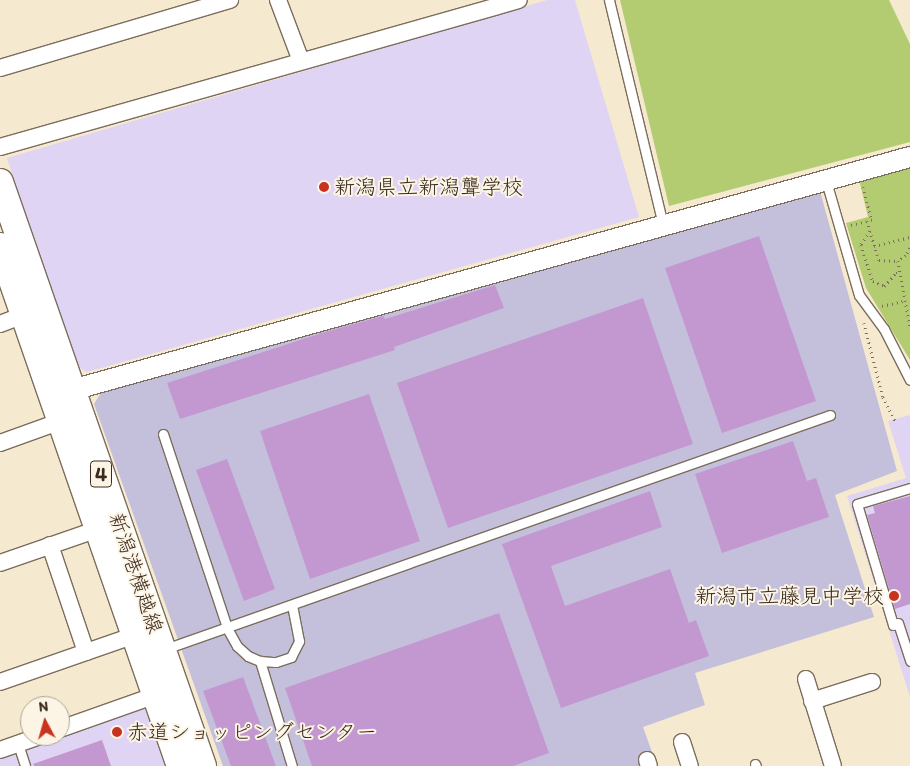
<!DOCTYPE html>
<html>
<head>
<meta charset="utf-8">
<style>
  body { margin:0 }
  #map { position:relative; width:910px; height:766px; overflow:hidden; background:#f5e9d0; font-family:Itim,"Klee One",sans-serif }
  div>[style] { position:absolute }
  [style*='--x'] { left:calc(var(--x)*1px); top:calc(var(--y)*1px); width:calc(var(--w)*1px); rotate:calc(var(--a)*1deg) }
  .built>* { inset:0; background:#e0d4f4 }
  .industrial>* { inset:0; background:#c4c0db }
  .green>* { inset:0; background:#b4cc71 }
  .building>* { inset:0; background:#c398d0 }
  .path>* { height:2.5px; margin-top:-1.25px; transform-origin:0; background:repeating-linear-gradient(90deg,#7c6d5c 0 1px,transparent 0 5px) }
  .roads { filter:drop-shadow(1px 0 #7c6d5c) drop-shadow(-1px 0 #7c6d5c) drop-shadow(0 1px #7c6d5c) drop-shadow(0 -1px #7c6d5c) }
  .service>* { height:9px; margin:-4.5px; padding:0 4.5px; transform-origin:4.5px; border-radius:4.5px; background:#fff }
  .minor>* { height:16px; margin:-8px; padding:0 8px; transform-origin:8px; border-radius:8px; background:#fff }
  .tertiary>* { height:20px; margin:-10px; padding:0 10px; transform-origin:10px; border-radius:10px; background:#fff }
  .primary>* { height:26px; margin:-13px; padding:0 13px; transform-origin:13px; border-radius:13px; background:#fff }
  .dots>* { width:14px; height:14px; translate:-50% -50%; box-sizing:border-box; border:2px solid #fcf5e5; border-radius:50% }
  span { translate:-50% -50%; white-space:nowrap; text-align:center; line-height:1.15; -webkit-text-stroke:4px #fcf5e5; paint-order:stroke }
  .shield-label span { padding:1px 4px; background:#fcf5e5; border:1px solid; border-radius:4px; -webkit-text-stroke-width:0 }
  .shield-label { font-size:20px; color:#3b2a1e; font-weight:700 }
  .poi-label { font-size:21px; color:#3b2a1e }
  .left { translate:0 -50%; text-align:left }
  .right { translate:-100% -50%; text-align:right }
  .street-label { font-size:21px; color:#3b2a1e }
  .north { position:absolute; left:20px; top:696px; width:50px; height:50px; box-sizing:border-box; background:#fcf5e5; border:1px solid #afa495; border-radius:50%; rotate:354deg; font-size:14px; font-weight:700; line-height:20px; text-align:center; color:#3b2a1e }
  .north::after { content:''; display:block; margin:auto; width:18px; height:22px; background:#c8321e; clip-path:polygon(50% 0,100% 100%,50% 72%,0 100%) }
</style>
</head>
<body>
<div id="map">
  <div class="built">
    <div style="clip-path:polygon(547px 0,575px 0,639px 217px,87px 372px,76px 366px,7px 158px)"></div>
    <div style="clip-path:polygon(910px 415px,910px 697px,847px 496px,906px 478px,888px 421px)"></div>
    <div style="clip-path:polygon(150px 706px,171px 766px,0 766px,0 758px)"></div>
  </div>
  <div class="industrial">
    <div style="clip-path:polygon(820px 191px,897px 471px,835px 495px,874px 617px,695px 673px,705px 705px,643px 727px,656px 763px,647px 766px,223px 766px,94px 404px,102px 391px)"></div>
  </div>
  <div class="green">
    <div style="clip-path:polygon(620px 0,889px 0,910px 44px,910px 142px,669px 206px)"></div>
    <div style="clip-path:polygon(910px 164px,910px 360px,866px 288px,846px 223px,868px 217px,859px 179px)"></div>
  </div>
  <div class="building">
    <div style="clip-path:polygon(759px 236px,816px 401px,722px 433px,665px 268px)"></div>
    <div style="clip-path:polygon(495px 285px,504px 308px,394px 347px,395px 350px,180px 419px,167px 383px,325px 332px,383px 316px,385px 319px)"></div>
    <div style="clip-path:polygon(643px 298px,693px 444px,448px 528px,397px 383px)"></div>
    <div style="clip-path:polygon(369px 394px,420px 541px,310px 579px,260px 431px)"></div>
    <div style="clip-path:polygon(793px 441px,807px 481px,816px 478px,829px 517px,722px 553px,695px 474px)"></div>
    <div style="clip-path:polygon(227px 459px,275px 589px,244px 601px,196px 470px)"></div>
    <div style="clip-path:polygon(650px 491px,662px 527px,551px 566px,565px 606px,670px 569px,689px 623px,696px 620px,709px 656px,561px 708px,502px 544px)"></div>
    <div style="clip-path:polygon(910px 496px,910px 604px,895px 609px,867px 515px,875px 513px,873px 506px)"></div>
    <div style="clip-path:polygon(499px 613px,549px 753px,513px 766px,312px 766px,285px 688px)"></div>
    <div style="clip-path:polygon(243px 677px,276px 766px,231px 766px,203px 691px)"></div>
    <div style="clip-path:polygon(102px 740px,111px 766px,34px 766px,33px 764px)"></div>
  </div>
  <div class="path">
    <div style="--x:863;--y:187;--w:34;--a:75"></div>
    <div style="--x:872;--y:220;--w:5;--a:169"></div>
    <div style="--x:851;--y:225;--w:16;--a:-14"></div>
    <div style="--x:867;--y:221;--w:41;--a:72.9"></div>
    <div style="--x:879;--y:260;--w:19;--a:3"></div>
    <div style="--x:870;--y:231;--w:17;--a:123"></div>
    <div style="--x:861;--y:245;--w:38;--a:72"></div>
    <div style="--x:873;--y:281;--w:12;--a:24"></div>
    <div style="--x:884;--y:286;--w:18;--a:-47"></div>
    <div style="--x:896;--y:273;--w:5;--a:0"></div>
    <div style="--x:874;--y:246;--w:37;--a:-14"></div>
    <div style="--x:910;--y:248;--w:9;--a:117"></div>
    <div style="--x:906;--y:256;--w:9;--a:148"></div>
    <div style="--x:898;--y:261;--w:66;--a:79.5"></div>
    <div style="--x:882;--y:306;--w:23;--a:-13"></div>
    <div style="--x:864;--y:323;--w:76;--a:75.6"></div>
    <div style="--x:883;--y:397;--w:27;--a:63"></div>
  </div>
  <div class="roads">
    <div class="service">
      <div style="--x:609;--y:0;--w:231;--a:76.5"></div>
      <div style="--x:826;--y:181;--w:119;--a:73.9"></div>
      <div style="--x:859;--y:295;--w:42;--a:53.7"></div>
      <div style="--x:884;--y:329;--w:57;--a:63"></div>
      <div style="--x:163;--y:434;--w:204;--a:71.7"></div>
      <div style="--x:227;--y:628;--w:21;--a:61"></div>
      <div style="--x:237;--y:646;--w:15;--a:42"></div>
      <div style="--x:248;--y:656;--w:13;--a:23"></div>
      <div style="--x:260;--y:661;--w:16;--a:4"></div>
      <div style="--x:276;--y:662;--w:16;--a:-18"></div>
      <div style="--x:291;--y:657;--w:18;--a:-63"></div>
      <div style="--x:299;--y:641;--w:36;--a:-101"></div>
      <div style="--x:910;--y:488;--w:55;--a:163.2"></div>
      <div style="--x:857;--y:504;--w:126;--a:73.4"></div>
      <div style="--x:893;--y:625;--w:5;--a:-22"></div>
      <div style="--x:898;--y:623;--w:40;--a:72"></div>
      <div style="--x:165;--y:649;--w:705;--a:-19.39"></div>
      <div style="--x:260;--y:661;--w:110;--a:73.1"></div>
      <div style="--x:18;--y:744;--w:23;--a:72"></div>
      <div style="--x:755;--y:764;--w:2;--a:63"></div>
    </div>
    <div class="minor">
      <div style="--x:278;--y:0;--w:65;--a:69.3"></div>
      <div style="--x:0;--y:68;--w:240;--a:-16.5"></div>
      <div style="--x:0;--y:147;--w:539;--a:-15.81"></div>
      <div style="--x:0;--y:324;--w:26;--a:-21"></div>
      <div style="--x:0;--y:443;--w:65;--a:-19.8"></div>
      <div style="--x:50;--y:545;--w:113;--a:71.4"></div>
      <div style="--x:0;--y:563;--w:104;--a:-19.1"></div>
      <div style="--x:806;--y:679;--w:91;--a:72.8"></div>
      <div style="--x:0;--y:682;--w:143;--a:-19.2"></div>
      <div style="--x:812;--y:701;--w:63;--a:-17.6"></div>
      <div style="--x:60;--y:729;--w:102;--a:-19.5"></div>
      <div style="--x:682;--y:742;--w:25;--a:72"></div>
      <div style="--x:0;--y:750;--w:42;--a:-19.3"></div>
      <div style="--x:647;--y:760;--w:6;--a:72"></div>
    </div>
    <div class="tertiary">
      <div style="--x:72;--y:390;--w:870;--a:-15.54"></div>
    </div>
    <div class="primary">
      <div style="--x:0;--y:182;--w:618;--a:70.83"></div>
      <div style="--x:0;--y:246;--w:550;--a:70.91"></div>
    </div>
  </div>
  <div class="dots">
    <div style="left:324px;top:187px;background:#c8321e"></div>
    <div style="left:894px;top:596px;background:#c8321e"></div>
    <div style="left:117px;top:732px;background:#c8321e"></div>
  </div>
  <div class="shield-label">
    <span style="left:101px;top:474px">4</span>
  </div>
  <div class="poi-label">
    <span class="left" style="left:334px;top:187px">新潟県立新潟聾学校</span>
    <span class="right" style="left:884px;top:596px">新潟市立藤見中学校</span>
    <span class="left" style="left:127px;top:732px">赤道ショッピングセンター</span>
  </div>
  <div class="street-label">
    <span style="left:136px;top:573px;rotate:71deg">新潟港横越線</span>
  </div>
  <div class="north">N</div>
</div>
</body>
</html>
